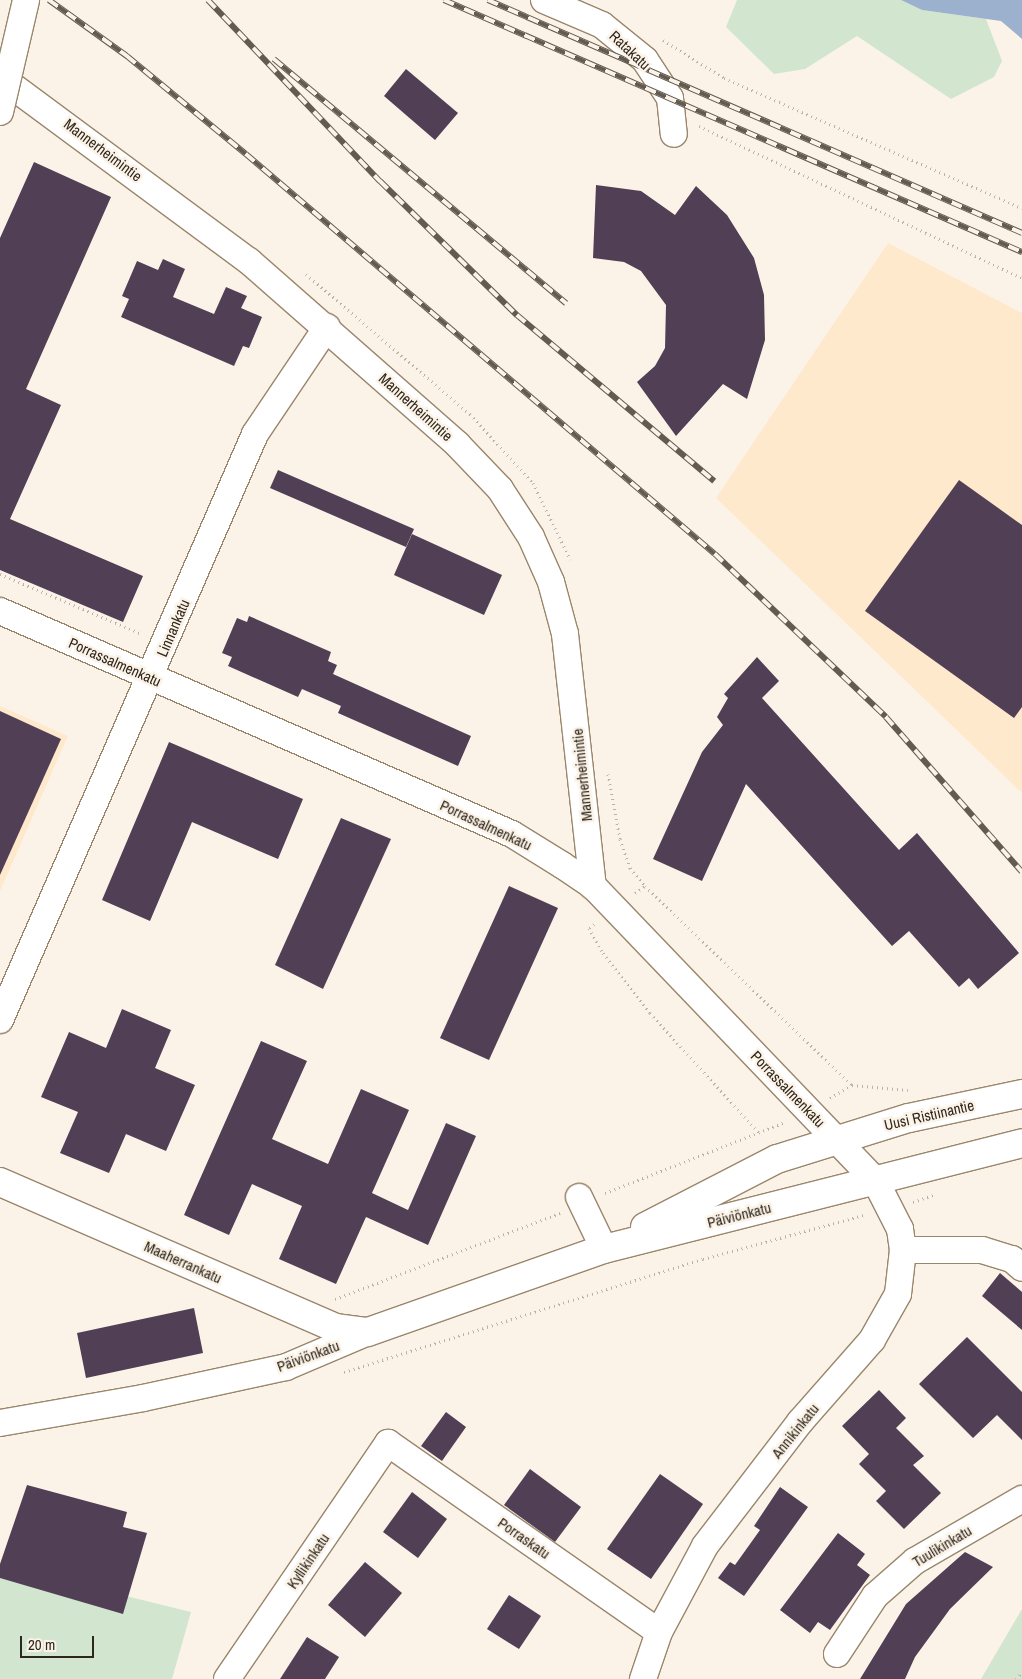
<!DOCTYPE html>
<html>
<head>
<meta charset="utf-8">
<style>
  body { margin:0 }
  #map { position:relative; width:1022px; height:1679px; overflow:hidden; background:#fcf3e8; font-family:"Archivo Narrow",sans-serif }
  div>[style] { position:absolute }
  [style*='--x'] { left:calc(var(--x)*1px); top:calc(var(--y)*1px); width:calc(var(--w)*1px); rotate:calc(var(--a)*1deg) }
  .built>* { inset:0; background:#fee9cc }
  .green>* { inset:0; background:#d1e5cf }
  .water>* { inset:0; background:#9cb1cd }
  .building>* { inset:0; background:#513f56 }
  .path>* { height:3px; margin-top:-1.5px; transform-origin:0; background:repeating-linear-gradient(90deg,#bab2a7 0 1px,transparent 0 5px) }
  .roads { filter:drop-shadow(1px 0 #9a866b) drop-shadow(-1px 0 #9a866b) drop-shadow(0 1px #9a866b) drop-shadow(0 -1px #9a866b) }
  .minor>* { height:26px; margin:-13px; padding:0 13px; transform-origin:13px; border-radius:13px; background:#fff }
  .major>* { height:28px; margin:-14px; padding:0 14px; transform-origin:14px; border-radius:14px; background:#fff }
  .rail>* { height:5.5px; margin-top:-2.75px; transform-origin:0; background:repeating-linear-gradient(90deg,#fcf3e8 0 11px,#645b50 0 22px); box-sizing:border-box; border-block:1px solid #645b50 }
  .bridges { filter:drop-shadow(1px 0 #9a866b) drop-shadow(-1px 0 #9a866b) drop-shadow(0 1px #9a866b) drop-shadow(0 -1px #9a866b) }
  .minor-bridge>* { height:26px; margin:-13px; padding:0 13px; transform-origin:13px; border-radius:13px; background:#fff }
  span { translate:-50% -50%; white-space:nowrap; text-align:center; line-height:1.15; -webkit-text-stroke:5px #fcf3e8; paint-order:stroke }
  .street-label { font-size:15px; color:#2f271c }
  .scale { position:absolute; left:20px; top:1636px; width:74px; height:22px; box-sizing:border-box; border:2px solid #2f271c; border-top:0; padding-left:6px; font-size:15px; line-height:18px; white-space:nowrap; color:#2f271c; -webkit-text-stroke:4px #fcf3e8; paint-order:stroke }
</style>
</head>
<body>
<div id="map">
  <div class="built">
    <div style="clip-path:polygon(888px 243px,1022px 313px,1022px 793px,716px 498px)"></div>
    <div style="clip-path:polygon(0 706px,68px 736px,0 891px)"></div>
  </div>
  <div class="green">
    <div style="clip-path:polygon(737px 0,901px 0,922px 10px,986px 19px,1002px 61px,994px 77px,951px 99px,857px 36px,805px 69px,774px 74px,726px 27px)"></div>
    <div style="clip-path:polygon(0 1565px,191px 1612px,172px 1679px,0 1679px)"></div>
    <div style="clip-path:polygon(1022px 1609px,1022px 1679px,981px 1679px)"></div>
  </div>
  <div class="water">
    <div style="clip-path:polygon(901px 0,1022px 0,1022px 39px,1001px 21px,922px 10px)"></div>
  </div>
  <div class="building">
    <div style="clip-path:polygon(406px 69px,458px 113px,435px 140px,384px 96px)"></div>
    <div style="clip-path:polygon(34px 162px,111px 197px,26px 389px,61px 405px,10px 519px,143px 576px,123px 622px,0 570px,0 238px)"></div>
    <div style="clip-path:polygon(596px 185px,641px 191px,675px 215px,696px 186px,727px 215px,754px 258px,764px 295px,765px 340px,747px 399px,723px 384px,676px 436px,637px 382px,655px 366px,665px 348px,666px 305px,641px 271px,624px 262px,593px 258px)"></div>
    <div style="clip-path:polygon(163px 259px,185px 269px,173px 297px,214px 314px,226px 287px,247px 296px,241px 308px,262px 317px,249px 348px,243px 346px,234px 366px,121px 317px,129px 299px,122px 296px,137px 261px,158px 270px)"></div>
    <div style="clip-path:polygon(278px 470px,414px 529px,406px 547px,270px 488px)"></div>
    <div style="clip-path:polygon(959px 480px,1022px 525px,1022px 707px,1014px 718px,865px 611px)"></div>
    <div style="clip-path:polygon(412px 534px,502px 575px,484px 615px,394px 575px)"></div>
    <div style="clip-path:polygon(249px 616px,331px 652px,328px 661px,337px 665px,333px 674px,471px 736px,458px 766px,338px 713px,341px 706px,302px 689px,298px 697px,228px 666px,232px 657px,222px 653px,237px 618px,247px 622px)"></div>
    <div style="clip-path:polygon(757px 657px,779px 681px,762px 698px,899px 850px,917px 833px,1019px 953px,978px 989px,969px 978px,959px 987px,909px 931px,892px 946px,746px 784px,702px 881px,653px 859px,702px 752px,723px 725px,717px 717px,728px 698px,724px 694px)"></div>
    <div style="clip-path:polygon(0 711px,61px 739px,0 875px)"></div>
    <div style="clip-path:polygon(169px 742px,303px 799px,278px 859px,192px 822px,150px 921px,102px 900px)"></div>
    <div style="clip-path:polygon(341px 818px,391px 839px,323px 989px,275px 965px)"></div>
    <div style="clip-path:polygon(509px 886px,558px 908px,489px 1060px,440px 1038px)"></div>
    <div style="clip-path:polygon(122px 1009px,171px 1030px,155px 1068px,195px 1085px,166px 1151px,126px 1134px,109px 1173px,60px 1153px,78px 1112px,41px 1097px,69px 1032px,106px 1048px)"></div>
    <div style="clip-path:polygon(261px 1041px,307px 1061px,272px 1139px,328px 1164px,361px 1089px,409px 1110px,372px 1193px,408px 1210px,446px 1123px,476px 1136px,428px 1245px,366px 1217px,336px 1284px,279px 1259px,302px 1206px,252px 1184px,229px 1235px,184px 1215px)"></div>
    <div style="clip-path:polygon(1000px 1273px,1022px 1292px,1022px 1330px,982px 1296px)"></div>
    <div style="clip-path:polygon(194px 1308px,203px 1353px,86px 1378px,77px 1333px)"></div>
    <div style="clip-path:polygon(967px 1337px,1022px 1392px,1022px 1440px,997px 1415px,973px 1438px,919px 1384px)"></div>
    <div style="clip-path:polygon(879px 1390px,906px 1418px,896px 1428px,924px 1456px,913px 1465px,941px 1493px,904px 1529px,876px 1501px,886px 1491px,859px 1464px,869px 1454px,842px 1426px)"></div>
    <div style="clip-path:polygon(446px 1412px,466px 1427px,442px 1461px,421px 1446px)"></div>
    <div style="clip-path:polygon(530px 1469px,581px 1507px,555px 1542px,504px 1505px)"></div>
    <div style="clip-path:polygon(660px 1474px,703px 1504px,651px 1579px,607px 1549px)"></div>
    <div style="clip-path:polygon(27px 1485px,127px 1512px,123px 1527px,147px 1533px,123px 1614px,0 1578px,0 1564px)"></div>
    <div style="clip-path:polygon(780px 1487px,808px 1507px,744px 1596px,718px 1578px,730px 1562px,735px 1565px,760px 1530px,754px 1526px)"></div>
    <div style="clip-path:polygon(412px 1492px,447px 1519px,418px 1558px,383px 1532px)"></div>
    <div style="clip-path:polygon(838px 1533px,865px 1554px,857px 1565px,870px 1575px,830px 1630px,818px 1622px,810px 1633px,780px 1610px)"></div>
    <div style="clip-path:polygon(965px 1552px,993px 1567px,950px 1609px,915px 1657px,905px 1679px,860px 1679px,906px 1604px)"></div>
    <div style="clip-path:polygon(365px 1562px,402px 1593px,365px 1637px,328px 1605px)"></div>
    <div style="clip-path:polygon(509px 1595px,541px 1616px,519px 1649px,487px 1629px)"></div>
    <div style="clip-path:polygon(307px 1637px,339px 1657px,325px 1679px,280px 1679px)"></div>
  </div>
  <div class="path">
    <div style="--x:663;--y:40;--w:72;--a:31.9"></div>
    <div style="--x:724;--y:78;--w:325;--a:23.6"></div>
    <div style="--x:699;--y:126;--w:357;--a:25.2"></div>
    <div style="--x:306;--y:274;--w:216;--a:40.5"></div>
    <div style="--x:470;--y:414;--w:93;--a:47.6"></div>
    <div style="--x:533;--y:483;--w:85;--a:64"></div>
    <div style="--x:0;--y:574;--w:152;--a:22.9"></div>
    <div style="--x:608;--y:774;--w:66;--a:79.5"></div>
    <div style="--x:620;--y:839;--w:31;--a:71"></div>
    <div style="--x:630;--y:868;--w:23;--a:50"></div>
    <div style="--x:645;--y:886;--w:287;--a:43.9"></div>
    <div style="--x:852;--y:1085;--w:56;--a:5.1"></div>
    <div style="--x:635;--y:893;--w:12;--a:-35"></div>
    <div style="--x:594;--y:924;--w:6;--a:141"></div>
    <div style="--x:589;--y:928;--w:29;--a:61"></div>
    <div style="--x:603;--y:953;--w:76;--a:51.9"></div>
    <div style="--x:650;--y:1013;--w:165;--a:47.7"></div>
    <div style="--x:830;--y:1098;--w:26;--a:-31"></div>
    <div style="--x:605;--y:1193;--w:193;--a:-21.5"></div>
    <div style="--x:913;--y:1202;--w:24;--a:-19"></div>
    <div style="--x:335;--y:1299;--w:241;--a:-20.9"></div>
    <div style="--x:344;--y:1372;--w:376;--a:-17.5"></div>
    <div style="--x:703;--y:1259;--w:167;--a:-15.3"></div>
    <div style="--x:1016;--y:1679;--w:9;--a:-49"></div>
  </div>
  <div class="roads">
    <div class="minor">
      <div style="--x:544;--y:0;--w:63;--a:23.3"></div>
      <div style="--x:602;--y:25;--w:55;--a:39.1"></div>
      <div style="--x:645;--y:60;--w:45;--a:56.7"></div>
      <div style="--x:670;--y:98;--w:36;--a:84"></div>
      <div style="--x:0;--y:77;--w:310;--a:36.5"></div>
      <div style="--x:249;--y:261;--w:277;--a:41.3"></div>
      <div style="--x:457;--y:444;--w:62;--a:46.3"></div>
      <div style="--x:500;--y:489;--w:57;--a:57.1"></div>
      <div style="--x:531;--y:537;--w:49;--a:66"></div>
      <div style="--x:551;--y:582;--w:54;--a:74.9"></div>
      <div style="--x:565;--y:634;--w:254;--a:83.7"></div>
      <div style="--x:0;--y:611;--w:558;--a:23.54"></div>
      <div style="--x:512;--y:834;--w:59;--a:31.8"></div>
      <div style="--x:562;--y:865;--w:37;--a:34"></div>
      <div style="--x:593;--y:886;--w:407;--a:46.2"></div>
      <div style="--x:875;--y:1180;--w:55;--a:63"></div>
      <div style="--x:900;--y:1229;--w:21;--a:82"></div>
      <div style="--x:903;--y:1250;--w:44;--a:96.5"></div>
      <div style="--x:898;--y:1294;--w:53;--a:119.5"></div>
      <div style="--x:872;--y:1340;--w:109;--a:131.3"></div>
      <div style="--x:800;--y:1422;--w:156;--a:127.5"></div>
      <div style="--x:705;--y:1546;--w:98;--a:118.1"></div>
      <div style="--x:659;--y:1632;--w:50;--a:108.8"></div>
      <div style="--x:0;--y:1020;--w:639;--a:-66.48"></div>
      <div style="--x:255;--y:434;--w:129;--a:-56.1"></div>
      <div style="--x:579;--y:1197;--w:58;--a:64.3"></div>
      <div style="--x:903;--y:1250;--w:79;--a:0"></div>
      <div style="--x:982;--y:1250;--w:31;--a:17"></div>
      <div style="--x:1012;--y:1259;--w:13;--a:42"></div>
      <div style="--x:0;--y:1423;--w:145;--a:-9.9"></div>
      <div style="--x:143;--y:1398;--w:146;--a:-12.2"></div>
      <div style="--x:286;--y:1367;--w:89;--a:-23.1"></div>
      <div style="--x:837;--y:1654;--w:69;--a:-56.8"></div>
      <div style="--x:875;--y:1596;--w:53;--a:-41.2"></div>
      <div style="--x:915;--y:1561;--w:124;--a:-30.1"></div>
      <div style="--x:227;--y:1679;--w:286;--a:-55.7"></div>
      <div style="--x:388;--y:1443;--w:330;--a:34.9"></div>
    </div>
    <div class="major">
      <div style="--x:0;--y:1182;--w:365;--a:23.5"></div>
      <div style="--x:335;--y:1328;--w:33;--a:7"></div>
      <div style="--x:368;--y:1332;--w:250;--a:-19.4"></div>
      <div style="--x:604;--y:1249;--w:431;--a:-14.2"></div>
      <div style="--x:645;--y:1227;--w:148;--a:-27.3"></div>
      <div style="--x:777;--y:1159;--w:138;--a:-17.3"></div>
      <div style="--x:909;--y:1118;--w:116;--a:-12"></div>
    </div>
  </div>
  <div class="rail">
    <div style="--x:49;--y:0;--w:96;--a:35.7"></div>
    <div style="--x:127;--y:56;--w:154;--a:39.5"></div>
    <div style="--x:246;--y:154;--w:616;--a:40.46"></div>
    <div style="--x:715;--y:554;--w:236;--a:43.6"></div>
    <div style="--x:886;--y:717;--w:206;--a:48.7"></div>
    <div style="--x:208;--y:0;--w:250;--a:46.5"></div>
    <div style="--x:380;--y:181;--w:192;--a:44.4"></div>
    <div style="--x:517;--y:315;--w:258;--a:40.1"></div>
    <div style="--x:444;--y:0;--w:631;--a:23.56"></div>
    <div style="--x:488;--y:0;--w:583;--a:23.57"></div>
    <div style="--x:274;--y:59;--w:381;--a:39.9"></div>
  </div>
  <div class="bridges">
    <div class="minor-bridge">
      <div style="--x:0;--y:112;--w:115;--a:-76.9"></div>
    </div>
  </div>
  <div class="street-label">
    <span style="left:630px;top:50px;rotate:43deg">Ratakatu</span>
    <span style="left:103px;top:150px;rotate:37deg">Mannerheimintie</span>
    <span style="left:416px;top:407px;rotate:42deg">Mannerheimintie</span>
    <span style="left:173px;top:628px;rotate:-67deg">Linnankatu</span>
    <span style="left:115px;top:662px;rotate:24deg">Porrassalmenkatu</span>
    <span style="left:582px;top:775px;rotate:-96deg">Mannerheimintie</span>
    <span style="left:486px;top:825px;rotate:25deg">Porrassalmenkatu</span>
    <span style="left:788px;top:1089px;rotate:46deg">Porrassalmenkatu</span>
    <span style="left:929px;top:1115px;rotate:-13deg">Uusi Ristiinantie</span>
    <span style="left:739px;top:1215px;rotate:-14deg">Päiviönkatu</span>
    <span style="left:183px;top:1262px;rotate:24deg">Maaherrankatu</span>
    <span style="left:308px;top:1356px;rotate:-20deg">Päiviönkatu</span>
    <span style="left:795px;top:1431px;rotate:-51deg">Annikinkatu</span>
    <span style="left:524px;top:1538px;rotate:35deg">Porraskatu</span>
    <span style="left:942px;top:1546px;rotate:-31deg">Tuulikinkatu</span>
    <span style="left:308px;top:1561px;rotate:-56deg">Kyllikinkatu</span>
  </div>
  <div class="scale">20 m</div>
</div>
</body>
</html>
